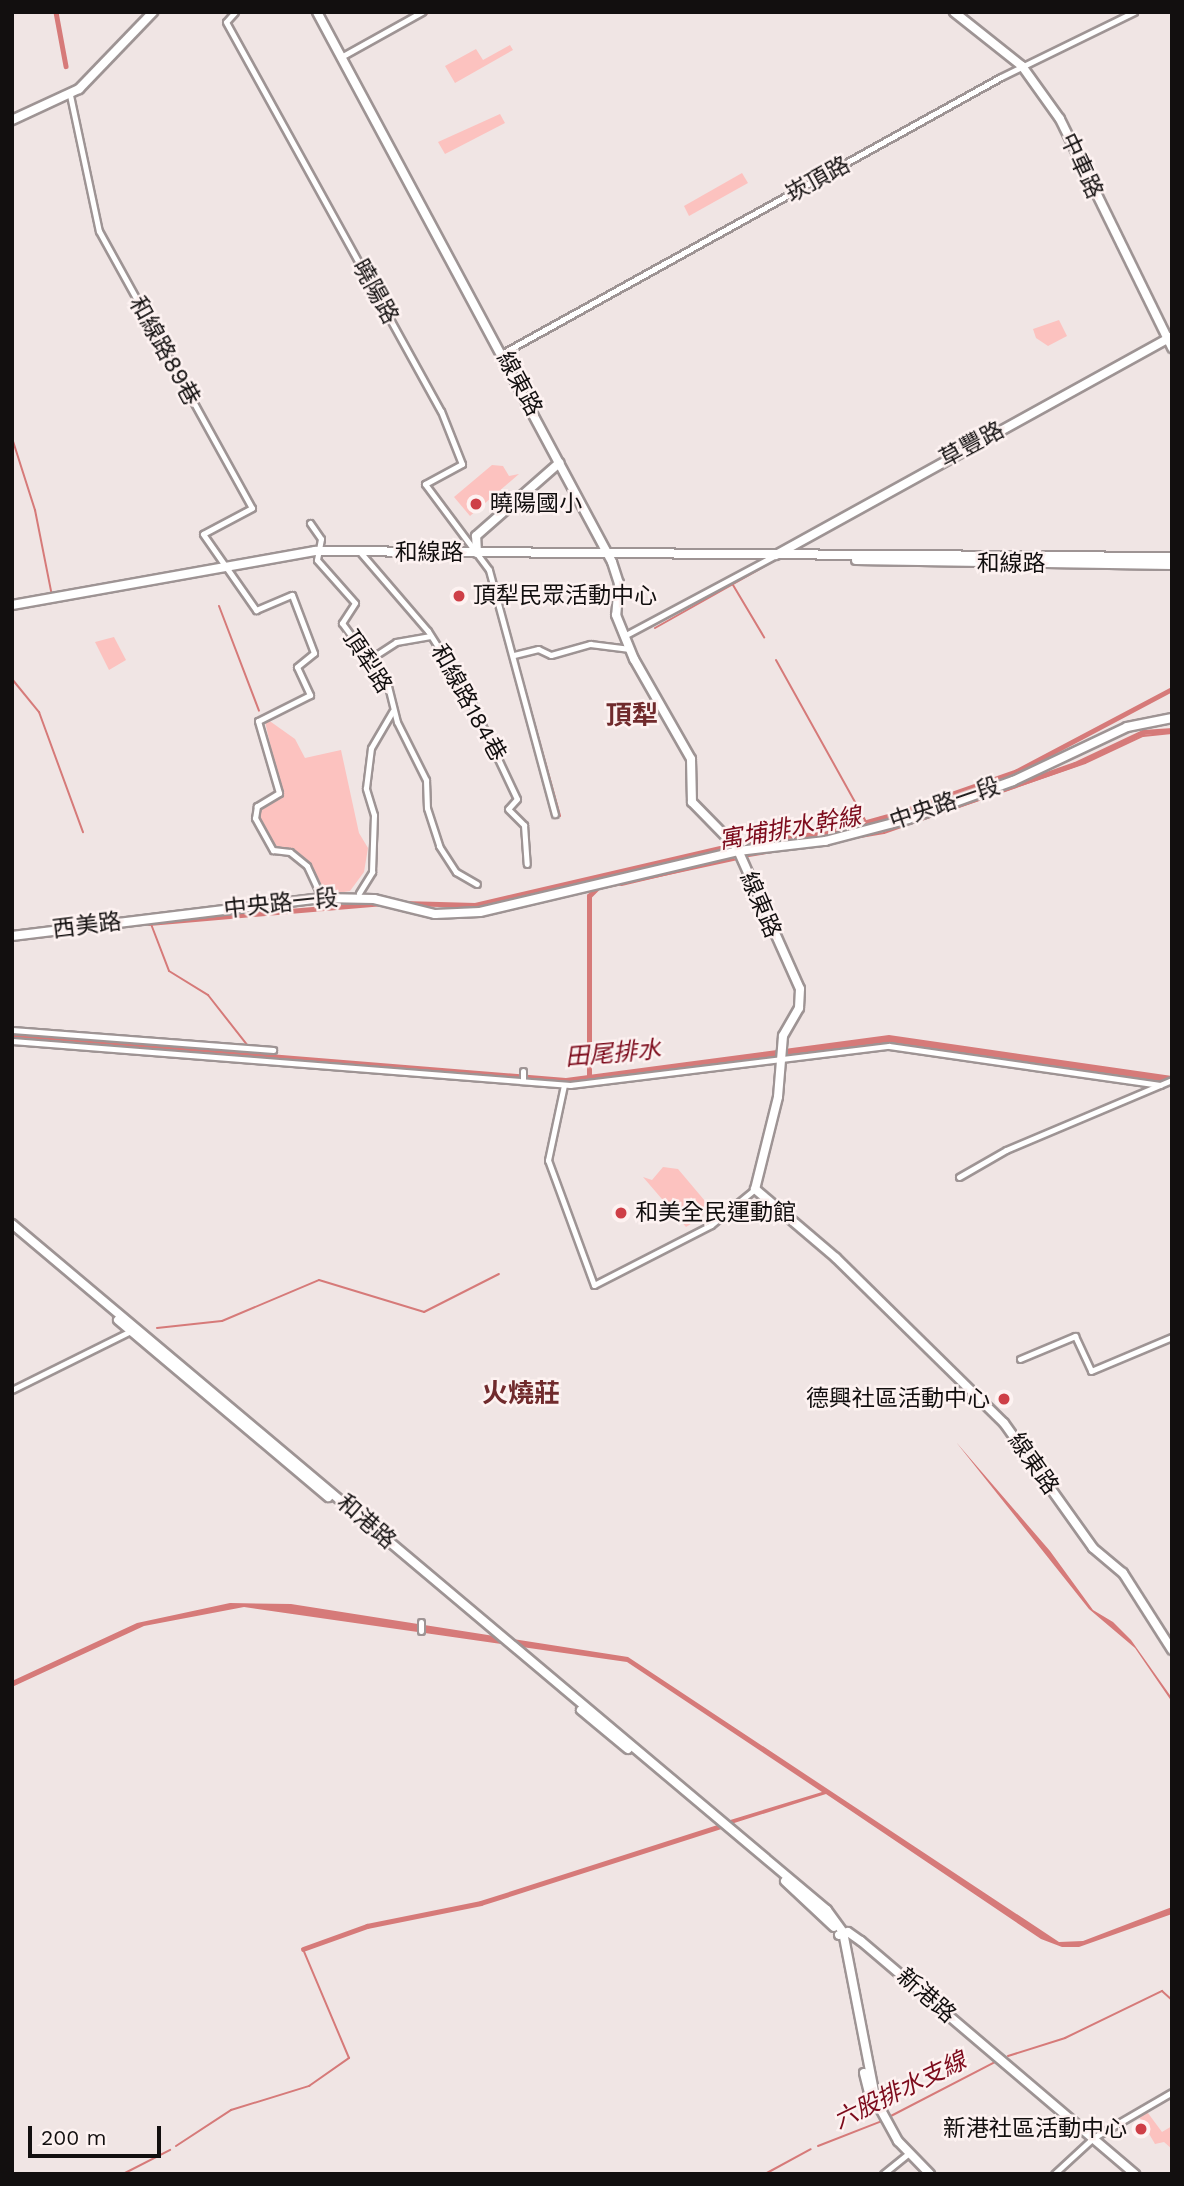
<!DOCTYPE html>
<html>
<head>
<meta charset="utf-8">
<style>
  body { margin:0 }
  #map { position:relative; width:1184px; height:2186px; overflow:hidden; background:#f0e5e4; font-family:"Work Sans","Noto Sans TC",sans-serif }
  div>[style] { position:absolute }
  [style*='--x'] { left:calc(var(--x)*1px); top:calc(var(--y)*1px); width:calc(var(--w)*1px); rotate:calc(var(--a)*1deg) }
  .green>* { inset:0; background:#fcc2bf }
  .water>* { inset:0; background:#d67a79 }
  .stream>* { height:2px; margin:-1px; padding:0 1px; transform-origin:1px; border-radius:1px; background:#d67a79 }
  .canal>* { height:4.5px; margin:-2.25px; padding:0 2.25px; transform-origin:2.25px; border-radius:2.25px; background:#d67a79 }
  .roads { filter:drop-shadow(2px 0 #9e9494) drop-shadow(-2px 0 #9e9494) drop-shadow(0 2px #9e9494) drop-shadow(0 -2px #9e9494) }
  .street>* { height:5px; margin:-2.5px; padding:0 2.5px; transform-origin:2.5px; border-radius:2.5px; background:#fff }
  .secondary>* { height:8px; margin:-4px; padding:0 4px; transform-origin:4px; border-radius:4px; background:#fff }
  .dots>* { width:19px; height:19px; translate:-50% -50%; box-sizing:border-box; border:4px solid #fdf2f1; border-radius:50% }
  span { translate:-50% -50%; white-space:nowrap; text-align:center; line-height:1.15; -webkit-text-stroke:5px #fdf2f1; paint-order:stroke }
  .street-label { font-size:23px; color:#120f0f }
  .poi-label { font-size:23px; color:#120f0f }
  .left { translate:0 -50%; text-align:left }
  .right { translate:-100% -50%; text-align:right }
  .water-label { font-size:24px; color:#7c0a1b; font-style:italic }
  .quarter-label { font-size:26px; color:#702a2c; font-weight:700 }
  .frame { position:absolute; inset:0; border:14px solid #120f0f; pointer-events:none }
  .scale { position:absolute; left:28px; top:2126px; width:133px; height:32px; box-sizing:border-box; border:4px solid #120f0f; border-top:0; padding-left:9px; font-size:21px; line-height:24px; white-space:nowrap; color:#120f0f; -webkit-text-stroke:5px #fdf2f1; paint-order:stroke }
</style>
</head>
<body>
<div id="map">
  <div class="green">
    <div style="clip-path:polygon(510px 45px,513px 50px,455px 83px,445px 66px,476px 49px,483px 60px)"></div>
    <div style="clip-path:polygon(500px 114px,505px 123px,445px 154px,438px 142px)"></div>
    <div style="clip-path:polygon(742px 173px,748px 183px,689px 216px,684px 206px)"></div>
    <div style="clip-path:polygon(1059px 320px,1067px 336px,1048px 346px,1036px 338px,1033px 329px)"></div>
    <div style="clip-path:polygon(492px 465px,503px 466px,509px 476px,519px 474px,470px 516px,454px 497px)"></div>
    <div style="clip-path:polygon(114px 637px,126px 660px,109px 670px,95px 642px)"></div>
    <div style="clip-path:polygon(264px 717px,295px 739px,305px 758px,341px 750px,359px 833px,368px 848px,364px 872px,350px 891px,325px 895px,310px 867px,296px 852px,274px 848px,258px 819px,257px 809px,282px 797px)"></div>
    <div style="clip-path:polygon(663px 1167px,678px 1169px,705px 1201px,702px 1217px,686px 1227px,643px 1177px,652px 1180px)"></div>
    <div style="clip-path:polygon(1145px 2109px,1162px 2132px,1172px 2126px,1172px 2149px,1164px 2142px,1155px 2144px,1138px 2115px)"></div>
  </div>
  <div class="water">
    <div style="clip-path:polygon(12px 1033px,566px 1078px,889px 1035px,1172px 1076px,1172px 1084px,888px 1044px,570px 1083px,12px 1039px)"></div>
    <div style="clip-path:polygon(956px 1442px,1050px 1551px,1093px 1610px,1113px 1622px,1131px 1640px,1172px 1698px,1172px 1702px,1135px 1648px,1089px 1609px)"></div>
    <div style="clip-path:polygon(230px 1603px,291px 1604px,628px 1657px,1059px 1942px,1083px 1941px,1172px 1907px,1172px 1914px,1079px 1947px,1062px 1947px,1041px 1939px,826px 1794px,731px 1824px,727px 1821px,822px 1792px,627px 1662px,244px 1607px,144px 1626px,12px 1687px,12px 1681px,137px 1623px)"></div>
  </div>
  <div class="stream">
    <div style="--x:347;--y:58;--w:95;--a:-29"></div>
    <div style="--x:12;--y:438;--w:76;--a:72.3"></div>
    <div style="--x:35;--y:510;--w:83;--a:78.8"></div>
    <div style="--x:483;--y:555;--w:11;--a:63"></div>
    <div style="--x:491;--y:570;--w:85;--a:73.7"></div>
    <div style="--x:733;--y:585;--w:61;--a:59.2"></div>
    <div style="--x:219;--y:606;--w:112;--a:69.1"></div>
    <div style="--x:655;--y:628;--w:142;--a:-29.4"></div>
    <div style="--x:516;--y:657;--w:165;--a:74.5"></div>
    <div style="--x:776;--y:660;--w:185;--a:60.9"></div>
    <div style="--x:12;--y:679;--w:43;--a:50.7"></div>
    <div style="--x:39;--y:712;--w:128;--a:69.9"></div>
    <div style="--x:743;--y:857;--w:143;--a:-9.7"></div>
    <div style="--x:884;--y:833;--w:213;--a:-19.2"></div>
    <div style="--x:1085;--y:763;--w:64;--a:-25"></div>
    <div style="--x:1143;--y:736;--w:29;--a:-6"></div>
    <div style="--x:599;--y:889;--w:142;--a:-12.2"></div>
    <div style="--x:151;--y:924;--w:50;--a:69"></div>
    <div style="--x:169;--y:971;--w:46;--a:31.6"></div>
    <div style="--x:208;--y:995;--w:65;--a:51.9"></div>
    <div style="--x:157;--y:1328;--w:65;--a:-6.1"></div>
    <div style="--x:222;--y:1321;--w:105;--a:-22.9"></div>
    <div style="--x:319;--y:1280;--w:110;--a:16.9"></div>
    <div style="--x:424;--y:1312;--w:84;--a:-26.9"></div>
    <div style="--x:1171;--y:1341;--w:1;--a:0"></div>
    <div style="--x:1008;--y:2056;--w:60;--a:-17.5"></div>
    <div style="--x:1065;--y:2038;--w:108;--a:-25.9"></div>
    <div style="--x:1162;--y:1991;--w:13;--a:42"></div>
    <div style="--x:887;--y:2118;--w:122;--a:-27.4"></div>
    <div style="--x:176;--y:2146;--w:66;--a:-33.2"></div>
    <div style="--x:231;--y:2110;--w:82;--a:-17.1"></div>
    <div style="--x:309;--y:2086;--w:49;--a:-35"></div>
    <div style="--x:349;--y:2058;--w:118;--a:-112.9"></div>
    <div style="--x:818;--y:2146;--w:69;--a:-21.3"></div>
    <div style="--x:123;--y:2174;--w:53;--a:-27.1"></div>
    <div style="--x:765;--y:2174;--w:52;--a:-28.5"></div>
  </div>
  <div class="canal">
    <div style="--x:56;--y:12;--w:55;--a:79.5"></div>
    <div style="--x:918;--y:819;--w:166;--a:-19.3"></div>
    <div style="--x:1075;--y:764;--w:75;--a:-25.2"></div>
    <div style="--x:1143;--y:732;--w:29;--a:-4"></div>
    <div style="--x:621;--y:883;--w:113;--a:-13.3"></div>
    <div style="--x:403;--y:903;--w:72;--a:1.6"></div>
    <div style="--x:475;--y:905;--w:300;--a:-13.1"></div>
    <div style="--x:767;--y:837;--w:57;--a:-3"></div>
    <div style="--x:824;--y:834;--w:70;--a:-15.8"></div>
    <div style="--x:891;--y:815;--w:133;--a:-19.2"></div>
    <div style="--x:1017;--y:771;--w:175;--a:-27.9"></div>
    <div style="--x:149;--y:923;--w:232;--a:-4.9"></div>
    <div style="--x:589;--y:1079;--w:183;--a:-90"></div>
    <div style="--x:589;--y:896;--w:13;--a:-45"></div>
    <div style="--x:303;--y:1949;--w:68;--a:-19.8"></div>
    <div style="--x:367;--y:1926;--w:116;--a:-11.4"></div>
    <div style="--x:481;--y:1903;--w:255;--a:-17.8"></div>
  </div>
  <div class="roads">
    <div class="street">
      <div style="--x:235;--y:12;--w:13;--a:132"></div>
      <div style="--x:226;--y:22;--w:444;--a:61.1"></div>
      <div style="--x:441;--y:411;--w:57;--a:68.4"></div>
      <div style="--x:462;--y:464;--w:42;--a:151.6"></div>
      <div style="--x:425;--y:484;--w:107;--a:53.3"></div>
      <div style="--x:489;--y:570;--w:253;--a:74.9"></div>
      <div style="--x:341;--y:57;--w:93;--a:-29.1"></div>
      <div style="--x:70;--y:95;--w:139;--a:78"></div>
      <div style="--x:99;--y:231;--w:316;--a:61.1"></div>
      <div style="--x:252;--y:508;--w:55;--a:152"></div>
      <div style="--x:203;--y:534;--w:93;--a:55.1"></div>
      <div style="--x:256;--y:610;--w:39;--a:-23"></div>
      <div style="--x:292;--y:595;--w:62;--a:69.2"></div>
      <div style="--x:314;--y:653;--w:22;--a:141"></div>
      <div style="--x:297;--y:667;--w:31;--a:65"></div>
      <div style="--x:310;--y:695;--w:58;--a:153.4"></div>
      <div style="--x:258;--y:721;--w:75;--a:73.7"></div>
      <div style="--x:279;--y:793;--w:26;--a:149"></div>
      <div style="--x:257;--y:806;--w:12;--a:99"></div>
      <div style="--x:255;--y:818;--w:37;--a:61"></div>
      <div style="--x:273;--y:850;--w:17;--a:7"></div>
      <div style="--x:290;--y:852;--w:22;--a:39"></div>
      <div style="--x:307;--y:866;--w:35;--a:65"></div>
      <div style="--x:503;--y:353;--w:569;--a:-29"></div>
      <div style="--x:1001;--y:77;--w:148;--a:-26"></div>
      <div style="--x:310;--y:523;--w:19;--a:55"></div>
      <div style="--x:321;--y:539;--w:21;--a:101"></div>
      <div style="--x:317;--y:560;--w:57;--a:48.5"></div>
      <div style="--x:355;--y:603;--w:24;--a:123"></div>
      <div style="--x:342;--y:623;--w:78;--a:53.9"></div>
      <div style="--x:388;--y:686;--w:37;--a:76"></div>
      <div style="--x:397;--y:722;--w:65;--a:63.4"></div>
      <div style="--x:426;--y:780;--w:28;--a:88"></div>
      <div style="--x:427;--y:808;--w:40;--a:72"></div>
      <div style="--x:439;--y:846;--w:31;--a:57"></div>
      <div style="--x:456;--y:872;--w:24;--a:30"></div>
      <div style="--x:360;--y:552;--w:104;--a:49.3"></div>
      <div style="--x:428;--y:631;--w:71;--a:57.7"></div>
      <div style="--x:466;--y:691;--w:119;--a:64.7"></div>
      <div style="--x:517;--y:799;--w:13;--a:132"></div>
      <div style="--x:508;--y:809;--w:23;--a:45"></div>
      <div style="--x:524;--y:825;--w:39;--a:86"></div>
      <div style="--x:624;--y:636;--w:170;--a:-28.1"></div>
      <div style="--x:514;--y:655;--w:25;--a:-14"></div>
      <div style="--x:538;--y:649;--w:14;--a:25"></div>
      <div style="--x:551;--y:655;--w:41;--a:-15.8"></div>
      <div style="--x:590;--y:644;--w:40;--a:7.1"></div>
      <div style="--x:370;--y:659;--w:31;--a:-33"></div>
      <div style="--x:396;--y:642;--w:35;--a:-10"></div>
      <div style="--x:359;--y:893;--w:25;--a:-58"></div>
      <div style="--x:372;--y:872;--w:57;--a:-88"></div>
      <div style="--x:374;--y:815;--w:28;--a:-107"></div>
      <div style="--x:366;--y:788;--w:40;--a:-82.9"></div>
      <div style="--x:371;--y:748;--w:42;--a:-59.7"></div>
      <div style="--x:12;--y:1030;--w:262;--a:4.4"></div>
      <div style="--x:12;--y:1041;--w:560;--a:4.51"></div>
      <div style="--x:570;--y:1085;--w:321;--a:-7"></div>
      <div style="--x:889;--y:1046;--w:274;--a:8.2"></div>
      <div style="--x:523;--y:1071;--w:10;--a:90"></div>
      <div style="--x:564;--y:1085;--w:77;--a:102"></div>
      <div style="--x:548;--y:1160;--w:133;--a:69.8"></div>
      <div style="--x:594;--y:1285;--w:131;--a:-27.1"></div>
      <div style="--x:711;--y:1225;--w:57;--a:-39.3"></div>
      <div style="--x:959;--y:1177;--w:54;--a:-29.9"></div>
      <div style="--x:1006;--y:1150;--w:180;--a:-22.9"></div>
      <div style="--x:1020;--y:1359;--w:60;--a:-22.7"></div>
      <div style="--x:1075;--y:1336;--w:38;--a:65"></div>
      <div style="--x:1091;--y:1371;--w:88;--a:-22.8"></div>
      <div style="--x:12;--y:1390;--w:135;--a:-26.4"></div>
      <div style="--x:421;--y:1622;--w:9;--a:90"></div>
      <div style="--x:883;--y:2174;--w:33;--a:-39"></div>
      <div style="--x:1054;--y:2174;--w:53;--a:-42.7"></div>
      <div style="--x:1093;--y:2138;--w:91;--a:-30.2"></div>
    </div>
    <div class="secondary">
      <div style="--x:317;--y:12;--w:624;--a:61.79"></div>
      <div style="--x:612;--y:562;--w:22;--a:72"></div>
      <div style="--x:619;--y:583;--w:32;--a:95"></div>
      <div style="--x:616;--y:615;--w:48;--a:67.8"></div>
      <div style="--x:634;--y:659;--w:115;--a:60.3"></div>
      <div style="--x:691;--y:759;--w:43;--a:88.7"></div>
      <div style="--x:692;--y:802;--w:64;--a:45.6"></div>
      <div style="--x:737;--y:848;--w:154;--a:65.9"></div>
      <div style="--x:800;--y:989;--w:19;--a:93"></div>
      <div style="--x:799;--y:1008;--w:32;--a:120"></div>
      <div style="--x:783;--y:1036;--w:61;--a:94.7"></div>
      <div style="--x:778;--y:1097;--w:95;--a:104"></div>
      <div style="--x:755;--y:1189;--w:106;--a:40.4"></div>
      <div style="--x:836;--y:1258;--w:235;--a:44.5"></div>
      <div style="--x:1004;--y:1423;--w:153;--a:54.5"></div>
      <div style="--x:1093;--y:1548;--w:39;--a:40"></div>
      <div style="--x:1123;--y:1573;--w:91;--a:57.5"></div>
      <div style="--x:954;--y:12;--w:87;--a:38.5"></div>
      <div style="--x:1022;--y:66;--w:65;--a:54.4"></div>
      <div style="--x:1060;--y:119;--w:255;--a:63.9"></div>
      <div style="--x:12;--y:120;--w:74;--a:-24.8"></div>
      <div style="--x:79;--y:89;--w:107;--a:-46.1"></div>
      <div style="--x:477;--y:553;--w:17;--a:-93"></div>
      <div style="--x:476;--y:536;--w:111;--a:-41.3"></div>
      <div style="--x:776;--y:555;--w:453;--a:-28.9"></div>
      <div style="--x:856;--y:560;--w:316;--a:0.9"></div>
      <div style="--x:12;--y:605;--w:308;--a:-10.1"></div>
      <div style="--x:315;--y:551;--w:857;--a:0.4"></div>
      <div style="--x:12;--y:936;--w:312;--a:-7"></div>
      <div style="--x:322;--y:898;--w:52;--a:1.1"></div>
      <div style="--x:374;--y:899;--w:63;--a:13.8"></div>
      <div style="--x:435;--y:914;--w:45;--a:-2.5"></div>
      <div style="--x:480;--y:912;--w:265;--a:-13.3"></div>
      <div style="--x:738;--y:851;--w:88;--a:-6.6"></div>
      <div style="--x:825;--y:841;--w:86;--a:-14.8"></div>
      <div style="--x:908;--y:819;--w:112;--a:-19.9"></div>
      <div style="--x:1013;--y:781;--w:126;--a:-25.3"></div>
      <div style="--x:1127;--y:727;--w:46;--a:-11.3"></div>
      <div style="--x:12;--y:1224;--w:1065;--a:40.09"></div>
      <div style="--x:827;--y:1910;--w:27;--a:54"></div>
      <div style="--x:843;--y:1932;--w:172;--a:79"></div>
      <div style="--x:876;--y:2101;--w:46;--a:61.2"></div>
      <div style="--x:898;--y:2141;--w:46;--a:45.9"></div>
      <div style="--x:118;--y:1320;--w:275;--a:40.1"></div>
      <div style="--x:581;--y:1710;--w:61;--a:39.7"></div>
      <div style="--x:785;--y:1881;--w:67;--a:43.2"></div>
      <div style="--x:839;--y:1935;--w:9;--a:-18"></div>
      <div style="--x:848;--y:1932;--w:16;--a:35"></div>
      <div style="--x:861;--y:1941;--w:360;--a:40.4"></div>
      <div style="--x:864;--y:2073;--w:29;--a:76"></div>
    </div>
  </div>
  <div class="dots">
    <div style="left:476px;top:504px;background:#ce3f47"></div>
    <div style="left:459px;top:596px;background:#ce3f47"></div>
    <div style="left:621px;top:1213px;background:#ce3f47"></div>
    <div style="left:1004px;top:1399px;background:#ce3f47"></div>
    <div style="left:1141px;top:2129px;background:#ce3f47"></div>
  </div>
  <div class="street-label">
    <span style="left:1081px;top:166px;rotate:65deg">中車路</span>
    <span style="left:818px;top:180px;rotate:-29deg">崁頂路</span>
    <span style="left:375px;top:292px;rotate:61deg">曉陽路</span>
    <span style="left:164px;top:351px;rotate:61deg">和線路89巷</span>
    <span style="left:519px;top:384px;rotate:62deg">線東路</span>
    <span style="left:972px;top:445px;rotate:-28deg">草豐路</span>
    <span style="left:429px;top:553px">和線路</span>
    <span style="left:1011px;top:564px">和線路</span>
    <span style="left:367px;top:662px;rotate:57deg">頂犁路</span>
    <span style="left:468px;top:703px;rotate:61deg">和線路184巷</span>
    <span style="left:945px;top:804px;rotate:-19deg">中央路一段</span>
    <span style="left:281px;top:904px;rotate:-6deg">中央路一段</span>
    <span style="left:760px;top:905px;rotate:67deg">線東路</span>
    <span style="left:87px;top:926px;rotate:-7deg">西美路</span>
    <span style="left:1033px;top:1464px;rotate:55deg">線東路</span>
    <span style="left:366px;top:1522px;rotate:41deg">和港路</span>
    <span style="left:926px;top:1996px;rotate:41deg">新港路</span>
  </div>
  <div class="poi-label">
    <span class="left" style="left:490px;top:504px">曉陽國小</span>
    <span class="left" style="left:473px;top:596px">頂犁民眾活動中心</span>
    <span class="left" style="left:635px;top:1213px">和美全民運動館</span>
    <span class="right" style="left:990px;top:1399px">德興社區活動中心</span>
    <span class="right" style="left:1127px;top:2129px">新港社區活動中心</span>
  </div>
  <div class="water-label">
    <span style="left:790px;top:829px;rotate:-10deg">寓埔排水幹線</span>
    <span style="left:613px;top:1054px;rotate:-5deg">田尾排水</span>
    <span style="left:900px;top:2091px;rotate:-26deg">六股排水支線</span>
  </div>
  <div class="quarter-label">
    <span style="left:632px;top:716px">頂犁</span>
    <span style="left:521px;top:1394px">火燒莊</span>
  </div>
  <div class="frame"></div>
  <div class="scale">200 m</div>
</div>
</body>
</html>
